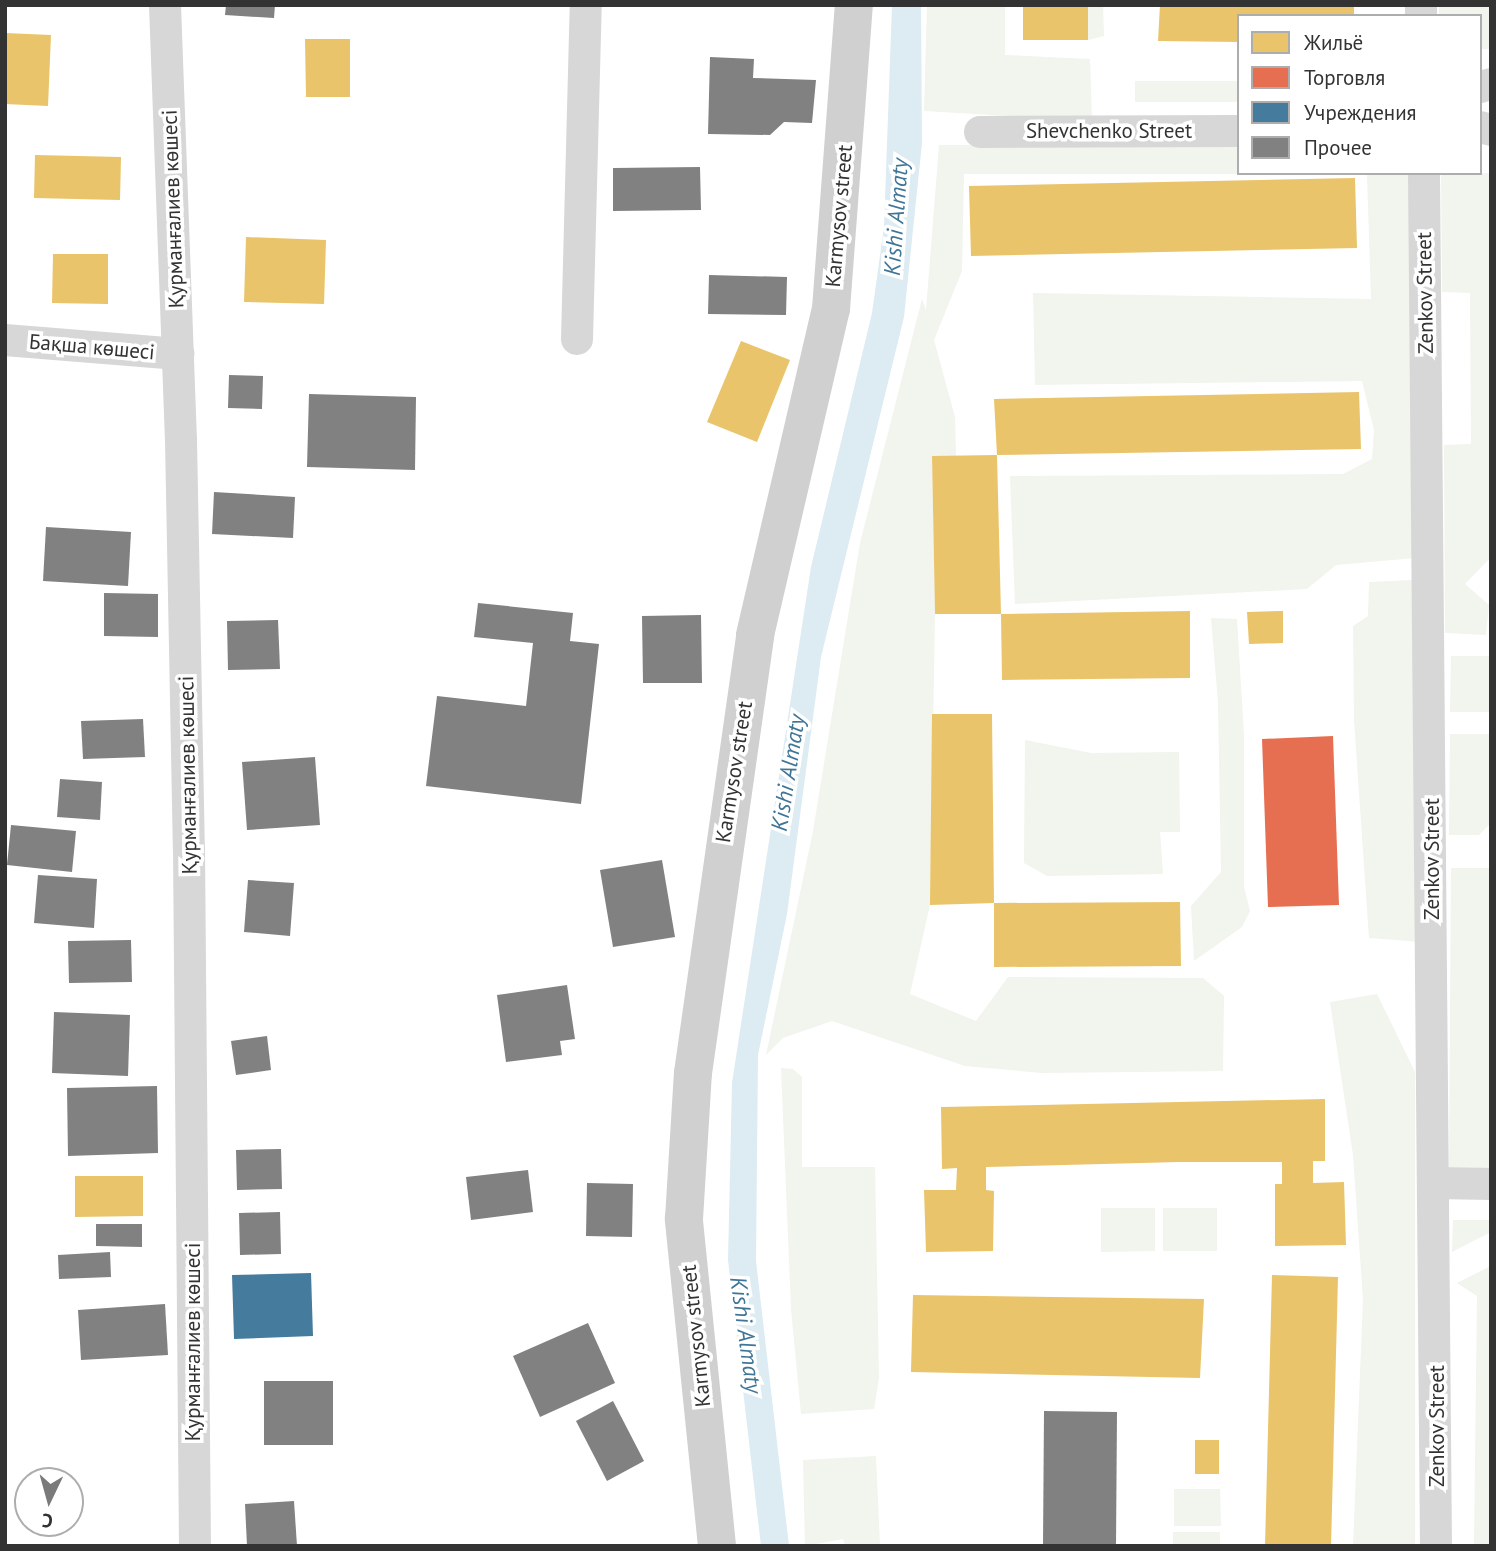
<!DOCTYPE html>
<html>
<head>
<meta charset="utf-8">
<style>
  body { margin:0 }
  #map { position:relative; width:1496px; height:1551px; overflow:hidden; background:#fff; font-family:"PT Sans",sans-serif }
  div>[style] { position:absolute }
  [style*='--x'] { left:calc(var(--x)*1px); top:calc(var(--y)*1px); width:calc(var(--w)*1px); rotate:calc(var(--a)*1deg) }
  .green>* { inset:0; background:#f1f5ed }
  .water>* { inset:0; background:#ddebf3 }
  .homes>* { inset:0; background:#e9c46a }
  .shops>* { inset:0; background:#e76f51 }
  .public>* { inset:0; background:#457b9d }
  .building>* { inset:0; background:#818181 }
  .street>* { height:32px; margin:-16px; padding:0 16px; transform-origin:16px; border-radius:16px; background:#d7d7d7 }
  .secondary>* { height:38px; margin:-19px; padding:0 19px; transform-origin:19px; border-radius:19px; background:#d0d0d0 }
  span { translate:-50% -50%; white-space:nowrap; text-align:center; line-height:1.15; -webkit-text-stroke:7px #fff; paint-order:stroke }
  .street-label { font-size:21px; color:#333 }
  .water-label { font-size:23px; color:#3f7597; font-style:italic }
  .frame { position:absolute; inset:0; border:7px solid #333; pointer-events:none }
  .legend { position:absolute; left:1237px; top:14px; width:245px; height:161px; box-sizing:border-box; background:#fff; border:2px solid #adadad; margin:0; padding:9px 12px; list-style:none; font-size:21px; color:#333 }
  .legend li { display:flex; align-items:center; gap:14px; height:35px }
  .legend b { width:35px; border:2px solid #adadad }
  .north { position:absolute; left:14px; top:1467px; width:70px; height:70px; box-sizing:border-box; background:#fff; border:2px solid #adadad; border-radius:50%; rotate:185deg; font-size:19px; font-weight:700; line-height:28px; text-align:center; color:#333 }
  .north::after { content:''; display:block; margin:auto; width:24px; height:32px; background:#7a7a7a; clip-path:polygon(50% 0,100% 100%,50% 72%,0 100%) }
</style>
</head>
<body>
<div id="map">
  <div class="green">
    <div style="clip-path:polygon(927px 5px,1005px 5px,1005px 55px,1090px 59px,1092px 121px,924px 111px)"></div>
    <div style="clip-path:polygon(1088px 5px,1103px 5px,1104px 36px,1088px 40px)"></div>
    <div style="clip-path:polygon(1439px 5px,1491px 5px,1491px 49px,1480px 49px,1480px 16px,1439px 16px)"></div>
    <div style="clip-path:polygon(1135px 81px,1239px 81px,1239px 102px,1135px 102px)"></div>
    <div style="clip-path:polygon(939px 145px,1239px 145px,1239px 173px,1410px 173px,1415px 558px,1336px 565px,1307px 589px,1015px 604px,1010px 476px,1343px 474px,1372px 459px,1374px 430px,1362px 381px,1035px 385px,1033px 293px,1371px 299px,1367px 174px,964px 174px,962px 271px,934px 340px,955px 417px,956px 456px,932px 457px,935px 614px,930px 905px,910px 994px,976px 1021px,1008px 977px,1203px 978px,1224px 996px,1223px 1071px,1042px 1073px,965px 1066px,832px 1021px,783px 1038px,766px 1055px,813px 831px,860px 543px,922px 299px,926px 310px)"></div>
    <div style="clip-path:polygon(1491px 173px,1491px 557px,1465px 584px,1489px 605px,1486px 635px,1445px 633px,1444px 445px,1471px 444px,1470px 293px,1442px 292px,1441px 174px)"></div>
    <div style="clip-path:polygon(1415px 580px,1421px 942px,1369px 938px,1354px 720px,1353px 626px,1368px 616px,1369px 582px)"></div>
    <div style="clip-path:polygon(1211px 618px,1237px 619px,1244px 736px,1244px 887px,1250px 911px,1242px 927px,1194px 961px,1191px 906px,1221px 872px,1218px 702px)"></div>
    <div style="clip-path:polygon(1451px 656px,1491px 656px,1491px 712px,1450px 712px)"></div>
    <div style="clip-path:polygon(1450px 734px,1491px 734px,1491px 823px,1479px 835px,1449px 835px)"></div>
    <div style="clip-path:polygon(1025px 740px,1091px 753px,1179px 752px,1180px 832px,1160px 832px,1163px 874px,1047px 876px,1024px 863px)"></div>
    <div style="clip-path:polygon(1451px 868px,1491px 868px,1491px 1173px,1449px 1172px)"></div>
    <div style="clip-path:polygon(1377px 994px,1415px 1072px,1415px 1546px,1353px 1546px,1363px 1300px,1353px 1155px,1330px 1002px)"></div>
    <div style="clip-path:polygon(781px 1068px,793px 1069px,802px 1077px,802px 1167px,875px 1167px,879px 1378px,874px 1409px,801px 1414px,791px 1309px)"></div>
    <div style="clip-path:polygon(1101px 1208px,1155px 1208px,1155px 1251px,1101px 1252px)"></div>
    <div style="clip-path:polygon(1163px 1208px,1217px 1208px,1217px 1251px,1163px 1251px)"></div>
    <div style="clip-path:polygon(1453px 1220px,1491px 1220px,1491px 1232px,1452px 1252px)"></div>
    <div style="clip-path:polygon(1491px 1266px,1491px 1546px,1474px 1546px,1477px 1296px,1457px 1283px)"></div>
    <div style="clip-path:polygon(876px 1456px,880px 1546px,845px 1546px,843px 1539px,805px 1546px,803px 1460px)"></div>
    <div style="clip-path:polygon(1174px 1489px,1220px 1489px,1221px 1526px,1174px 1526px)"></div>
    <div style="clip-path:polygon(1173px 1532px,1220px 1532px,1220px 1546px,1173px 1546px)"></div>
  </div>
  <div class="water">
    <div style="clip-path:polygon(892px 5px,921px 5px,922px 143px,904px 317px,821px 657px,787px 914px,758px 1055px,756px 1261px,789px 1546px,761px 1546px,728px 1260px,732px 1083px,811px 567px,872px 313px,884px 227px)"></div>
  </div>
  <div class="homes">
    <div style="clip-path:polygon(1023px 5px,1088px 5px,1088px 40px,1023px 40px)"></div>
    <div style="clip-path:polygon(1160px 5px,1354px 5px,1354px 16px,1239px 16px,1239px 42px,1158px 41px)"></div>
    <div style="clip-path:polygon(5px 33px,51px 35px,48px 106px,5px 104px)"></div>
    <div style="clip-path:polygon(305px 39px,350px 39px,350px 97px,306px 97px)"></div>
    <div style="clip-path:polygon(35px 155px,121px 157px,120px 200px,34px 198px)"></div>
    <div style="clip-path:polygon(1355px 178px,1357px 248px,971px 256px,969px 186px)"></div>
    <div style="clip-path:polygon(246px 237px,326px 240px,324px 304px,244px 302px)"></div>
    <div style="clip-path:polygon(53px 254px,108px 254px,108px 304px,52px 303px)"></div>
    <div style="clip-path:polygon(741px 341px,790px 360px,757px 442px,707px 422px)"></div>
    <div style="clip-path:polygon(1359px 392px,1361px 449px,997px 455px,994px 399px)"></div>
    <div style="clip-path:polygon(997px 455px,1001px 614px,935px 614px,932px 456px)"></div>
    <div style="clip-path:polygon(1190px 611px,1190px 678px,1002px 680px,1001px 614px)"></div>
    <div style="clip-path:polygon(1283px 611px,1283px 643px,1249px 644px,1247px 612px)"></div>
    <div style="clip-path:polygon(932px 714px,992px 714px,994px 903px,1180px 902px,1181px 966px,994px 967px,994px 903px,930px 905px)"></div>
    <div style="clip-path:polygon(1325px 1099px,1325px 1161px,1313px 1161px,1313px 1183px,1344px 1182px,1346px 1245px,1275px 1246px,1275px 1184px,1282px 1184px,1282px 1162px,1179px 1162px,986px 1167px,986px 1190px,994px 1191px,993px 1251px,926px 1252px,924px 1190px,956px 1190px,957px 1168px,942px 1169px,941px 1107px)"></div>
    <div style="clip-path:polygon(75px 1176px,143px 1176px,143px 1216px,75px 1217px)"></div>
    <div style="clip-path:polygon(1272px 1275px,1338px 1277px,1331px 1546px,1265px 1546px)"></div>
    <div style="clip-path:polygon(913px 1295px,1204px 1299px,1200px 1378px,911px 1372px)"></div>
    <div style="clip-path:polygon(1195px 1440px,1219px 1440px,1219px 1474px,1195px 1474px)"></div>
  </div>
  <div class="shops">
    <div style="clip-path:polygon(1333px 736px,1339px 905px,1268px 907px,1262px 739px)"></div>
  </div>
  <div class="public">
    <div style="clip-path:polygon(311px 1273px,313px 1336px,234px 1339px,232px 1275px)"></div>
  </div>
  <div class="building">
    <div style="clip-path:polygon(226px 5px,275px 5px,274px 18px,225px 15px)"></div>
    <div style="clip-path:polygon(710px 57px,754px 59px,753px 78px,816px 80px,812px 123px,784px 122px,770px 135px,708px 134px)"></div>
    <div style="clip-path:polygon(700px 167px,701px 210px,613px 211px,613px 168px)"></div>
    <div style="clip-path:polygon(709px 275px,787px 277px,786px 315px,708px 314px)"></div>
    <div style="clip-path:polygon(229px 375px,263px 376px,262px 409px,228px 408px)"></div>
    <div style="clip-path:polygon(309px 394px,416px 397px,415px 470px,307px 467px)"></div>
    <div style="clip-path:polygon(214px 492px,295px 497px,293px 538px,212px 534px)"></div>
    <div style="clip-path:polygon(46px 527px,131px 532px,128px 586px,43px 581px)"></div>
    <div style="clip-path:polygon(104px 593px,158px 594px,158px 637px,104px 636px)"></div>
    <div style="clip-path:polygon(478px 603px,573px 613px,570px 641px,599px 644px,581px 804px,426px 786px,437px 696px,526px 706px,533px 643px,474px 637px)"></div>
    <div style="clip-path:polygon(701px 615px,702px 683px,643px 683px,642px 616px)"></div>
    <div style="clip-path:polygon(278px 620px,280px 669px,228px 670px,227px 621px)"></div>
    <div style="clip-path:polygon(143px 719px,145px 757px,83px 759px,81px 721px)"></div>
    <div style="clip-path:polygon(315px 757px,320px 825px,247px 830px,242px 762px)"></div>
    <div style="clip-path:polygon(60px 779px,102px 782px,100px 820px,57px 817px)"></div>
    <div style="clip-path:polygon(11px 825px,76px 831px,72px 872px,7px 865px)"></div>
    <div style="clip-path:polygon(662px 860px,675px 937px,613px 947px,600px 870px)"></div>
    <div style="clip-path:polygon(38px 875px,97px 879px,94px 928px,34px 923px)"></div>
    <div style="clip-path:polygon(248px 880px,294px 883px,290px 936px,244px 932px)"></div>
    <div style="clip-path:polygon(131px 940px,132px 982px,69px 983px,68px 941px)"></div>
    <div style="clip-path:polygon(567px 985px,575px 1039px,560px 1041px,562px 1055px,506px 1062px,497px 995px)"></div>
    <div style="clip-path:polygon(54px 1012px,130px 1015px,128px 1076px,52px 1073px)"></div>
    <div style="clip-path:polygon(267px 1036px,271px 1070px,236px 1075px,231px 1041px)"></div>
    <div style="clip-path:polygon(157px 1086px,158px 1153px,68px 1156px,67px 1088px)"></div>
    <div style="clip-path:polygon(281px 1149px,282px 1189px,237px 1190px,236px 1150px)"></div>
    <div style="clip-path:polygon(528px 1170px,533px 1212px,471px 1220px,466px 1177px)"></div>
    <div style="clip-path:polygon(587px 1183px,633px 1184px,632px 1237px,586px 1236px)"></div>
    <div style="clip-path:polygon(280px 1212px,281px 1254px,240px 1255px,239px 1213px)"></div>
    <div style="clip-path:polygon(96px 1224px,142px 1224px,142px 1247px,96px 1246px)"></div>
    <div style="clip-path:polygon(110px 1252px,111px 1277px,59px 1279px,58px 1255px)"></div>
    <div style="clip-path:polygon(165px 1304px,168px 1355px,81px 1360px,78px 1310px)"></div>
    <div style="clip-path:polygon(588px 1323px,615px 1383px,540px 1417px,513px 1356px)"></div>
    <div style="clip-path:polygon(264px 1381px,333px 1381px,333px 1445px,264px 1445px)"></div>
    <div style="clip-path:polygon(613px 1401px,644px 1461px,607px 1481px,576px 1421px)"></div>
    <div style="clip-path:polygon(1044px 1411px,1117px 1412px,1116px 1546px,1043px 1546px)"></div>
    <div style="clip-path:polygon(294px 1501px,297px 1546px,247px 1546px,245px 1504px)"></div>
  </div>
  <div class="street">
    <div style="--x:165;--y:5;--w:435;--a:87.9"></div>
    <div style="--x:181;--y:440;--w:409;--a:88.9"></div>
    <div style="--x:189;--y:849;--w:697;--a:89.51"></div>
    <div style="--x:1421;--y:5;--w:11;--a:90"></div>
    <div style="--x:1480;--y:87;--w:11;--a:-15"></div>
    <div style="--x:1480;--y:127;--w:11;--a:15"></div>
    <div style="--x:980;--y:132;--w:259;--a:-0.2"></div>
    <div style="--x:1424;--y:173;--w:1373;--a:89.5"></div>
    <div style="--x:577;--y:339;--w:334;--a:-88.5"></div>
    <div style="--x:5;--y:340;--w:174;--a:4.6"></div>
    <div style="--x:1435;--y:1183;--w:56;--a:1"></div>
  </div>
  <div class="secondary">
    <div style="--x:717;--y:1546;--w:329;--a:-95.8"></div>
    <div style="--x:684;--y:1219;--w:146;--a:-86.5"></div>
    <div style="--x:693;--y:1073;--w:442;--a:-81.9"></div>
    <div style="--x:755;--y:635;--w:335;--a:-76.9"></div>
    <div style="--x:831;--y:309;--w:305;--a:-85.7"></div>
  </div>
  <div class="street-label">
    <span style="left:1109px;top:131px">Shevchenko Street</span>
    <span style="left:173px;top:209px;rotate:-92deg">Қурманғалиев көшесі</span>
    <span style="left:839px;top:216px;rotate:-85deg">Karmysov street</span>
    <span style="left:1425px;top:293px;rotate:-91deg">Zenkov Street</span>
    <span style="left:92px;top:347px;rotate:5deg">Бақша көшесі</span>
    <span style="left:734px;top:772px;rotate:-81deg">Karmysov street</span>
    <span style="left:188px;top:775px;rotate:-91deg">Қурманғалиев көшесі</span>
    <span style="left:1432px;top:859px;rotate:-90deg">Zenkov Street</span>
    <span style="left:696px;top:1336px;rotate:-96deg">Karmysov street</span>
    <span style="left:193px;top:1342px;rotate:-90deg">Қурманғалиев көшесі</span>
    <span style="left:1437px;top:1426px;rotate:-90deg">Zenkov Street</span>
  </div>
  <div class="water-label">
    <span style="left:896px;top:217px;rotate:-86deg">Kіshі Almaty</span>
    <span style="left:788px;top:773px;rotate:-81deg">Kіshі Almaty</span>
    <span style="left:746px;top:1335px;rotate:82deg">Kіshі Almaty</span>
  </div>
  <div class="frame"></div>
  <ul class="legend">
  <li><b style="height:19px;background:#e9c46a"></b>Жильё</li>
  <li><b style="height:19px;background:#e76f51"></b>Торговля</li>
  <li><b style="height:19px;background:#457b9d"></b>Учреждения</li>
  <li><b style="height:19px;background:#818181"></b>Прочее</li>
  </ul>
  <div class="north">С</div>
</div>
</body>
</html>
